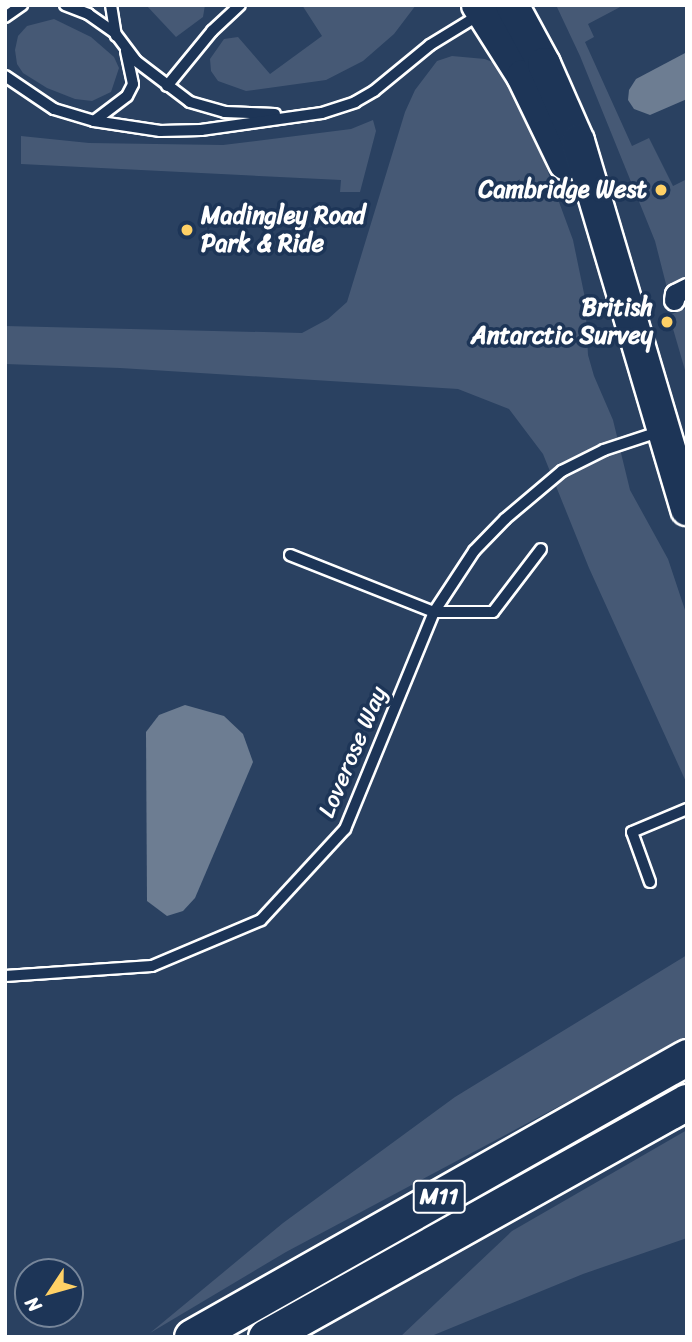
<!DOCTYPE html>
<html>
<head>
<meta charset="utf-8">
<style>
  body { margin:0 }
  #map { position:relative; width:692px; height:1342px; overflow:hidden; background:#2a4161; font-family:Sriracha,sans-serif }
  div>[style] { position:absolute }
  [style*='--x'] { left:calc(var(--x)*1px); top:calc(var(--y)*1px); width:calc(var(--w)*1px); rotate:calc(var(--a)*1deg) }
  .green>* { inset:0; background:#465975 }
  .water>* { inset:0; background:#6d7d92 }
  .roads { filter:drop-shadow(2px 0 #fff) drop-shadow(-2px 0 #fff) drop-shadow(0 2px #fff) drop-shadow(0 -2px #fff) }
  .lane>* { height:10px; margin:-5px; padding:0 5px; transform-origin:5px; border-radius:5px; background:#1d3557 }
  .street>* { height:19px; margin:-9.5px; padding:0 9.5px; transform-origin:9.5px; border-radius:9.5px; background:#1d3557 }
  .primary>* { height:32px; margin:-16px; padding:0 16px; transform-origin:16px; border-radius:16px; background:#1d3557 }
  .highway>* { height:35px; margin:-17.5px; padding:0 17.5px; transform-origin:17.5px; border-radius:17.5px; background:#1d3557 }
  .dots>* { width:19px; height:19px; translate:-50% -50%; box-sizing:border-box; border:4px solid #1d3557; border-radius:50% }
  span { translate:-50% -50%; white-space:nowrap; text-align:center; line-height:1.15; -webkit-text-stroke:7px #1d3557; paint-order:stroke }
  .shield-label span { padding:2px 5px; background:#1d3557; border:2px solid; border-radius:5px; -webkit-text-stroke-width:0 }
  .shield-label { font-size:23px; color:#fff; font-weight:700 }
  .poi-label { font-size:24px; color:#fff; font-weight:700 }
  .right { translate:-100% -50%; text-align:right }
  .left { translate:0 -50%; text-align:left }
  .street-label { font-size:24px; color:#fff }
  .frame { position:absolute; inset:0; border:7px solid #fff; pointer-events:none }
  .north { position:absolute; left:14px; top:1258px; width:70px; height:70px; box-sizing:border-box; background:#1d3557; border:2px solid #77869a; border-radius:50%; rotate:234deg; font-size:19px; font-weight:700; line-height:28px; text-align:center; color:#fff }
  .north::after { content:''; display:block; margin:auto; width:24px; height:32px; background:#ffd166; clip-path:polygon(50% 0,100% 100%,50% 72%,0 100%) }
</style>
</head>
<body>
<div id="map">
  <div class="green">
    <div style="clip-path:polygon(146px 5px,205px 5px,203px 17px,176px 37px)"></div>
    <div style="clip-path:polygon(302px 5px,416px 5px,394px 34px,363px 61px,326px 80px,246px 91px,218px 81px,211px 71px,210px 59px,224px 39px,238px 37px,270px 74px,322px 36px)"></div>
    <div style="clip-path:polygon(556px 5px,624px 5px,588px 24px,594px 37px,585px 42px,632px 146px,649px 138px,673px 186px,687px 179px,687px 279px,667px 288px,655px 241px,580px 56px)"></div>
    <div style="clip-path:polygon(54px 19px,91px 37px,114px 57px,119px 68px,111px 92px,92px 101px,75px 99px,47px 88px,23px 73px,17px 64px,15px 50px,18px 36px,27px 26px)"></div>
    <div style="clip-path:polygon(452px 56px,485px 59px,497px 64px,520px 96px,573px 240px,585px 298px,588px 355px,594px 376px,613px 420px,630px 490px,668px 559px,687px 616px,687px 784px,589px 568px,543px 454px,509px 409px,458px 389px,120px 368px,5px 364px,5px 326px,302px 333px,328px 319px,347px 302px,405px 112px,415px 90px,437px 61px)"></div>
    <div style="clip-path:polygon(373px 120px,376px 131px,360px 192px,340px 192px,341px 180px,21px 164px,21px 136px,89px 143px,223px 145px,351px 129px)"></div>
    <div style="clip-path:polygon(687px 308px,687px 377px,669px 315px)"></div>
    <div style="clip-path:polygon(687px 955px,687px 1038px,286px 1252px,150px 1333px,283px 1223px,455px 1097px)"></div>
    <div style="clip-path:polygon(687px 1130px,687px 1238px,583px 1274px,429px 1337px,400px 1337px,512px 1231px)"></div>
  </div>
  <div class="water">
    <div style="clip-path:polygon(687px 52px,687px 99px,650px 115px,634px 109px,628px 100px,629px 90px,636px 79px)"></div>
    <div style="clip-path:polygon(185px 705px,224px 716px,243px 734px,253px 762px,195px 898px,183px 911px,167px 916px,147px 901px,146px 732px,159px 715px)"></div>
  </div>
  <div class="roads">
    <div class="lane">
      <div style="--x:65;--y:5;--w:25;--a:21"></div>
      <div style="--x:88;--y:14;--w:33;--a:35"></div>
      <div style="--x:115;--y:33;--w:35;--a:53"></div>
      <div style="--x:136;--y:61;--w:68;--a:37.2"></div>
      <div style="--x:190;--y:102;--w:36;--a:16"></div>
      <div style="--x:225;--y:112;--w:50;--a:2.3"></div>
      <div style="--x:111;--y:5;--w:31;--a:81"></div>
      <div style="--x:5;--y:17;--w:21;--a:-35"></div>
      <div style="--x:5;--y:76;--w:59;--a:34"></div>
      <div style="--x:54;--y:109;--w:42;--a:16.7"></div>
      <div style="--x:94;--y:121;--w:67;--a:8.6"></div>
      <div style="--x:160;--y:131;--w:41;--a:-1.4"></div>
      <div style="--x:201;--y:130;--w:122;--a:-8"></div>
      <div style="--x:322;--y:113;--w:35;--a:-18"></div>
      <div style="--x:355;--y:102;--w:22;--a:-30"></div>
      <div style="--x:374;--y:91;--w:72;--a:-39.4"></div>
      <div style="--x:430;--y:45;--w:57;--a:-31.5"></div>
      <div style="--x:167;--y:86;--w:71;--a:-50.7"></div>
      <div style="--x:212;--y:31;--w:38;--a:-43"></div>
      <div style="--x:94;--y:121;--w:41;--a:-37.1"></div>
      <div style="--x:127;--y:96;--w:13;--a:-63"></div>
      <div style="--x:133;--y:84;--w:34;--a:-102"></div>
      <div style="--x:290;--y:555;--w:155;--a:21.6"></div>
      <div style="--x:434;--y:612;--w:59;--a:0"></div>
      <div style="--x:493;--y:612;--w:79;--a:-52.7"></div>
      <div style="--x:650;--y:882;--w:53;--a:-109.8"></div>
      <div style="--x:632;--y:832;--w:60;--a:-22.7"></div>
      <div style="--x:5;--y:976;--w:147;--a:-3.9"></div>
      <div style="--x:152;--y:966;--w:118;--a:-22.9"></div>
      <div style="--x:261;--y:920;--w:124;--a:-47.3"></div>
      <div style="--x:345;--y:829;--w:235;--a:-67.7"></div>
      <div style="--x:434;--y:612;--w:73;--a:-56.7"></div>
      <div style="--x:474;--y:551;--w:45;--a:-45.9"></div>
      <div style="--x:505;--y:519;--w:75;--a:-40.1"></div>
      <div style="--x:562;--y:471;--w:47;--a:-26.6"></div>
      <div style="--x:604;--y:450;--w:57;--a:-18.4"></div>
    </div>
    <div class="street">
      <div style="--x:674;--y:300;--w:6;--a:-81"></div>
      <div style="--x:675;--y:294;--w:13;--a:-27"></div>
    </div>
    <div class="primary">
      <div style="--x:478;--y:5;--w:84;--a:57.6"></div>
      <div style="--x:523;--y:76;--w:97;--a:64.2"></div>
      <div style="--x:512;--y:5;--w:67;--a:61.5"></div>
      <div style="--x:544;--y:64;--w:84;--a:66.2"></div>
      <div style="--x:578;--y:141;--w:384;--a:73.5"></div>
    </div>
    <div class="highway">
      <div style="--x:192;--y:1337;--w:569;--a:-29.49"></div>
      <div style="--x:266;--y:1337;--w:482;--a:-29.2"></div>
    </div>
  </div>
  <div class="dots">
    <div style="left:661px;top:190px;background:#ffd166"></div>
    <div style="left:187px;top:230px;background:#ffd166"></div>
    <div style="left:667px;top:322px;background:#ffd166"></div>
  </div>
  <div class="shield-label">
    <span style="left:439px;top:1197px">M11</span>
  </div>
  <div class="poi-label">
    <span class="right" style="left:647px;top:190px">Cambridge West</span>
    <span class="left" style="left:201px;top:230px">Madingley Road<br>Park &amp; Ride</span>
    <span class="right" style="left:653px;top:322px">British<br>Antarctic Survey</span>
  </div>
  <div class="street-label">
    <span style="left:353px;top:752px;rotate:-67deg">Loverose Way</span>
  </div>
  <div class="frame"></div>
  <div class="north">N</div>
</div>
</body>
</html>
